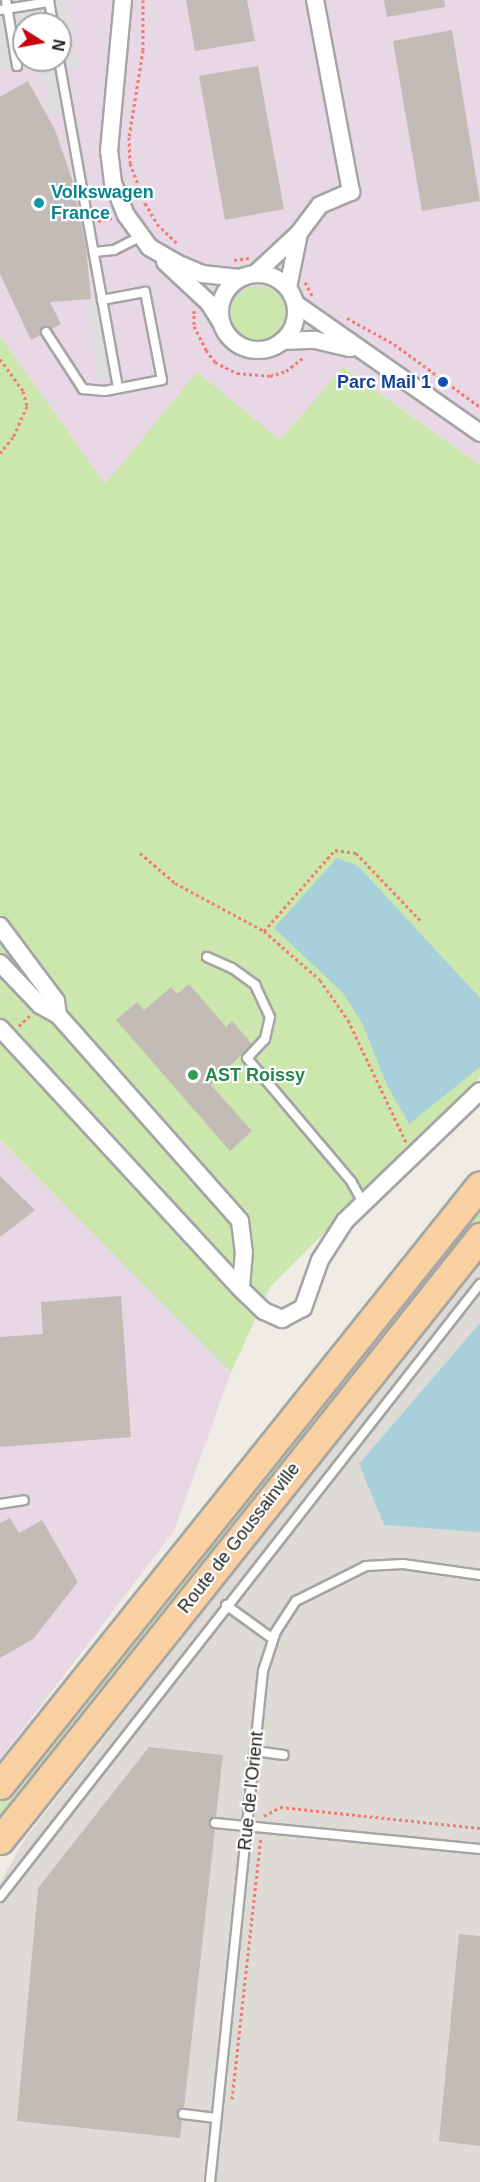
<!DOCTYPE html>
<html>
<head>
<meta charset="utf-8">
<style>
  body { margin:0 }
  #map { position:relative; width:480px; height:2182px; overflow:hidden; background:#efebe5; font-family:Arial,sans-serif }
  div>[style] { position:absolute }
  [style*='--x'] { left:calc(var(--x)*1px); top:calc(var(--y)*1px); width:calc(var(--w)*1px); rotate:calc(var(--a)*1deg) }
  .industrial>* { inset:0; background:#e8d7e5 }
  .airport>* { inset:0; background:#dedbd6 }
  .grass>* { inset:0; background:#cbe7ad }
  .round { border-radius:50% }
  .parking>* { inset:0; background:#dedede }
  .water>* { inset:0; background:#a7d0db }
  .building>* { inset:0; background:#c3bbb5 }
  .path>* { height:3px; margin-top:-1.5px; transform-origin:0; background:repeating-linear-gradient(90deg,#f47b71 0 3px,transparent 0 6px) }
  .roads { filter:drop-shadow(2px 0 #a5a5a5) drop-shadow(-2px 0 #a5a5a5) drop-shadow(0 2px #a5a5a5) drop-shadow(0 -2px #a5a5a5) }
  .lane>* { height:8px; margin:-4px; padding:0 4px; transform-origin:4px; border-radius:4px; background:#fff }
  .street>* { height:16px; margin:-8px; padding:0 8px; transform-origin:8px; border-radius:8px; background:#fff }
  .street>.ring { margin:-8px; padding:0; box-sizing:content-box; background:none; border:16px solid #fff; border-radius:50% }
  .primary>* { height:27px; margin:-13.5px; padding:0 13.5px; transform-origin:13.5px; border-radius:13.5px; background:#f8d0a1 }
  .dots>* { width:16px; height:16px; translate:-50% -50%; box-sizing:border-box; border:3px solid #fff; border-radius:50% }
  span { translate:-50% -50%; white-space:nowrap; text-align:center; line-height:1.15; -webkit-text-stroke:4.5px #fff; paint-order:stroke }
  .culture-label { font-size:18px; color:#0d838f; font-weight:700 }
  .left { translate:0 -50%; text-align:left }
  .transit-label { font-size:18px; color:#164399; font-weight:700 }
  .right { translate:-100% -50%; text-align:right }
  .leisure-label { font-size:18px; color:#27864d; font-weight:700 }
  .street-label { font-size:18px; color:#1e1e1e }
  .north { position:absolute; left:12px; top:12px; width:60px; height:60px; box-sizing:border-box; background:#fff; border:2px solid #a5a5a5; border-radius:50%; rotate:101deg; font-size:16px; font-weight:700; line-height:24px; text-align:center; color:#1e1e1e }
  .north::after { content:''; display:block; margin:auto; width:21px; height:27px; background:#c5080d; clip-path:polygon(50% 0,100% 100%,50% 72%,0 100%) }
</style>
</head>
<body>
<div id="map">
  <div class="industrial">
    <div style="clip-path:polygon(evenodd,0 0,480px 0,480px 465px,344px 367px,280px 440px,105px 485px,0 336px,0 0,24px 24px,60px 24px,60px 60px,24px 60px,24px 24px)"></div>
    <div style="clip-path:polygon(0 1140px,231px 1372px,174px 1531px,0 1759px)"></div>
  </div>
  <div class="airport">
    <div style="clip-path:polygon(480px 1259px,480px 2182px,0 2182px,0 1883px,24px 1840px)"></div>
  </div>
  <div class="grass">
    <div class="round" style="left:231px;top:286px;width:54px;height:54px"></div>
    <div style="clip-path:polygon(0 336px,105px 484px,197px 372px,280px 440px,343px 367px,480px 465px,480px 1077px,270px 1287px,231px 1372px,0 1140px)"></div>
    <div style="clip-path:polygon(480px 1196px,480px 1225px,0 1828px,0 1797px)"></div>
  </div>
  <div class="parking">
    <div style="clip-path:polygon(55px 0,67px 0,79px 68px,68px 70px)"></div>
    <div class="round" style="left:32px;top:10px;width:14px;height:14px"></div>
    <div style="clip-path:polygon(25px 12px,24px 60px,35px 60px,36px 64px,24px 67px,14px 14px)"></div>
    <div style="clip-path:polygon(2px 16px,12px 69px,1px 71px,0 17px)"></div>
    <div style="clip-path:polygon(41px 60px,53px 60px,62px 114px,51px 115px)"></div>
    <div style="clip-path:polygon(96px 301px,100px 325px,89px 327px,85px 303px)"></div>
    <div style="clip-path:polygon(100px 328px,109px 380px,98px 382px,90px 330px)"></div>
  </div>
  <div class="water">
    <div style="clip-path:polygon(337px 858px,358px 866px,480px 998px,480px 1067px,409px 1124px,387px 1085px,363px 1025px,343px 993px,274px 928px)"></div>
    <div style="clip-path:polygon(480px 1323px,480px 1532px,384px 1525px,359px 1464px)"></div>
  </div>
  <div class="building">
    <div style="clip-path:polygon(186px 0,247px 0,255px 41px,195px 51px)"></div>
    <div style="clip-path:polygon(384px 0,444px 0,445px 7px,387px 17px)"></div>
    <div style="clip-path:polygon(452px 30px,480px 201px,422px 211px,393px 41px)"></div>
    <div style="clip-path:polygon(258px 66px,284px 209px,225px 220px,199px 76px)"></div>
    <div style="clip-path:polygon(28px 81px,55px 130px,73px 182px,86px 247px,91px 299px,50px 302px,61px 324px,52px 329px,43px 326px,40px 335px,31px 340px,0 274px,0 97px)"></div>
    <div style="clip-path:polygon(189px 984px,226px 1027px,232px 1021px,252px 1044px,211px 1085px,252px 1131px,230px 1151px,116px 1020px,137px 1002px,144px 1010px,171px 987px,177px 994px)"></div>
    <div style="clip-path:polygon(0 1176px,35px 1210px,0 1237px)"></div>
    <div style="clip-path:polygon(121px 1296px,131px 1437px,0 1447px,0 1337px,43px 1334px,41px 1302px)"></div>
    <div style="clip-path:polygon(10px 1518px,19px 1533px,42px 1520px,78px 1582px,33px 1639px,0 1658px,0 1523px)"></div>
    <div style="clip-path:polygon(149px 1747px,223px 1755px,216px 1817px,209px 1822px,215px 1829px,184px 2108px,177px 2114px,182px 2120px,180px 2138px,17px 2121px,38px 1888px)"></div>
    <div style="clip-path:polygon(459px 1934px,480px 1936px,480px 2146px,439px 2141px)"></div>
  </div>
  <div class="path">
    <div style="--x:143;--y:0;--w:50;--a:90"></div>
    <div style="--x:143;--y:50;--w:88;--a:99.1"></div>
    <div style="--x:129;--y:137;--w:26;--a:88"></div>
    <div style="--x:130;--y:163;--w:43;--a:69.4"></div>
    <div style="--x:145;--y:203;--w:24;--a:60"></div>
    <div style="--x:157;--y:224;--w:28;--a:44"></div>
    <div style="--x:98;--y:221;--w:14;--a:-12"></div>
    <div style="--x:234;--y:260;--w:15;--a:-8"></div>
    <div style="--x:305;--y:282;--w:15;--a:62"></div>
    <div style="--x:194;--y:310;--w:16;--a:90"></div>
    <div style="--x:194;--y:326;--w:27;--a:63"></div>
    <div style="--x:206;--y:350;--w:15;--a:53"></div>
    <div style="--x:215;--y:362;--w:25;--a:27"></div>
    <div style="--x:237;--y:373;--w:33;--a:5"></div>
    <div style="--x:270;--y:376;--w:17;--a:-17"></div>
    <div style="--x:286;--y:371;--w:23;--a:-38"></div>
    <div style="--x:347;--y:318;--w:54;--a:29"></div>
    <div style="--x:394;--y:344;--w:107;--a:36.2"></div>
    <div style="--x:0;--y:359;--w:39;--a:54"></div>
    <div style="--x:23;--y:391;--w:16;--a:75"></div>
    <div style="--x:27;--y:406;--w:34;--a:114"></div>
    <div style="--x:13;--y:437;--w:21;--a:129"></div>
    <div style="--x:140;--y:853;--w:46;--a:40.6"></div>
    <div style="--x:175;--y:883;--w:101;--a:28.3"></div>
    <div style="--x:264;--y:931;--w:74;--a:41.2"></div>
    <div style="--x:320;--y:980;--w:49;--a:55"></div>
    <div style="--x:348;--y:1020;--w:135;--a:64.6"></div>
    <div style="--x:264;--y:931;--w:108;--a:-48.8"></div>
    <div style="--x:335;--y:850;--w:21;--a:8"></div>
    <div style="--x:356;--y:853;--w:94;--a:46.3"></div>
    <div style="--x:19;--y:1026;--w:16;--a:-45"></div>
    <div style="--x:264;--y:1816;--w:18;--a:-29"></div>
    <div style="--x:280;--y:1807;--w:201;--a:6"></div>
    <div style="--x:232;--y:2099;--w:263;--a:-83.7"></div>
  </div>
  <div class="roads">
    <div class="lane">
      <div style="--x:6;--y:0;--w:67;--a:80.5"></div>
      <div style="--x:49;--y:0;--w:24;--a:81"></div>
      <div style="--x:0;--y:10;--w:50;--a:-9.3"></div>
      <div style="--x:59;--y:60;--w:333;--a:79.8"></div>
      <div style="--x:94;--y:252;--w:20;--a:-6"></div>
      <div style="--x:114;--y:250;--w:30;--a:-27"></div>
      <div style="--x:46;--y:332;--w:68;--a:57"></div>
      <div style="--x:83;--y:389;--w:22;--a:5"></div>
      <div style="--x:105;--y:391;--w:58;--a:-10.9"></div>
      <div style="--x:162;--y:380;--w:90;--a:-100.9"></div>
      <div style="--x:145;--y:292;--w:44;--a:169.5"></div>
      <div style="--x:207;--y:957;--w:27;--a:24"></div>
      <div style="--x:232;--y:968;--w:29;--a:36"></div>
      <div style="--x:255;--y:985;--w:35;--a:65"></div>
      <div style="--x:270;--y:1017;--w:23;--a:103"></div>
      <div style="--x:265;--y:1039;--w:26;--a:133"></div>
      <div style="--x:247;--y:1058;--w:161;--a:49.8"></div>
      <div style="--x:351;--y:1181;--w:25;--a:61"></div>
      <div style="--x:0;--y:1504;--w:24;--a:-9"></div>
      <div style="--x:226;--y:1605;--w:58;--a:35.9"></div>
      <div style="--x:255;--y:1751;--w:29;--a:8"></div>
      <div style="--x:215;--y:1823;--w:266;--a:5.6"></div>
      <div style="--x:0;--y:1897;--w:779;--a:-51.94"></div>
      <div style="--x:183;--y:2114;--w:33;--a:7"></div>
      <div style="--x:210;--y:2182;--w:514;--a:-84.08"></div>
      <div style="--x:263;--y:1671;--w:40;--a:-72"></div>
      <div style="--x:275;--y:1633;--w:38;--a:-57"></div>
      <div style="--x:296;--y:1601;--w:78;--a:-26.6"></div>
      <div style="--x:366;--y:1566;--w:37;--a:-3"></div>
      <div style="--x:403;--y:1564;--w:78;--a:8.1"></div>
    </div>
    <div class="street">
      <div style="--x:123;--y:0;--w:151;--a:95.3"></div>
      <div style="--x:109;--y:150;--w:33;--a:83"></div>
      <div style="--x:113;--y:183;--w:35;--a:68"></div>
      <div style="--x:126;--y:215;--w:39;--a:54"></div>
      <div style="--x:149;--y:247;--w:34;--a:30"></div>
      <div style="--x:179;--y:264;--w:25;--a:23"></div>
      <div style="--x:202;--y:274;--w:38;--a:6"></div>
      <div style="--x:165;--y:262;--w:60;--a:43"></div>
      <div style="--x:209;--y:303;--w:22;--a:58"></div>
      <div style="--x:256;--y:273;--w:59;--a:-42.9"></div>
      <div style="--x:299;--y:233;--w:35;--a:-53"></div>
      <div style="--x:320;--y:205;--w:34;--a:-23"></div>
      <div style="--x:351;--y:192;--w:195;--a:-100.6"></div>
      <div class="ring" style="left:220px;top:274px;width:60px;height:60px"></div>
      <div style="--x:288;--y:288;--w:56;--a:-78.7"></div>
      <div style="--x:296;--y:304;--w:225;--a:35"></div>
      <div style="--x:282;--y:341;--w:33;--a:-2"></div>
      <div style="--x:315;--y:340;--w:36;--a:13"></div>
      <div style="--x:0;--y:926;--w:94;--a:53.3"></div>
      <div style="--x:56;--y:1001;--w:14;--a:82"></div>
      <div style="--x:0;--y:963;--w:58;--a:46.4"></div>
      <div style="--x:40;--y:1005;--w:21;--a:29"></div>
      <div style="--x:58;--y:1015;--w:275;--a:48.5"></div>
      <div style="--x:240;--y:1221;--w:31;--a:83"></div>
      <div style="--x:244;--y:1252;--w:37;--a:95"></div>
      <div style="--x:0;--y:1028;--w:355;--a:47.3"></div>
      <div style="--x:241;--y:1289;--w:32;--a:44"></div>
      <div style="--x:264;--y:1311;--w:20;--a:24"></div>
      <div style="--x:282;--y:1319;--w:24;--a:-28"></div>
      <div style="--x:303;--y:1308;--w:51;--a:-70.5"></div>
      <div style="--x:320;--y:1260;--w:46;--a:-57.3"></div>
      <div style="--x:345;--y:1221;--w:187;--a:-43.9"></div>
    </div>
    <div class="primary">
      <div style="--x:0;--y:1785;--w:768;--a:-51.34"></div>
      <div style="--x:0;--y:1840;--w:771;--a:-51.48"></div>
    </div>
  </div>
  <div class="dots">
    <div style="left:39px;top:203px;background:#0f9aa8"></div>
    <div style="left:443px;top:382px;background:#1a4fb4"></div>
    <div style="left:193px;top:1075px;background:#2e9e5b"></div>
  </div>
  <div class="culture-label">
    <span class="left" style="left:51px;top:203px">Volkswagen<br>France</span>
  </div>
  <div class="transit-label">
    <span class="right" style="left:431px;top:382px">Parc Mail 1</span>
  </div>
  <div class="leisure-label">
    <span class="left" style="left:205px;top:1075px">AST Roissy</span>
  </div>
  <div class="street-label">
    <span style="left:239px;top:1538px;rotate:-52deg">Route de Goussainville</span>
    <span style="left:251px;top:1791px;rotate:-84deg">Rue de l'Orient</span>
  </div>
  <div class="north">N</div>
</div>
</body>
</html>
